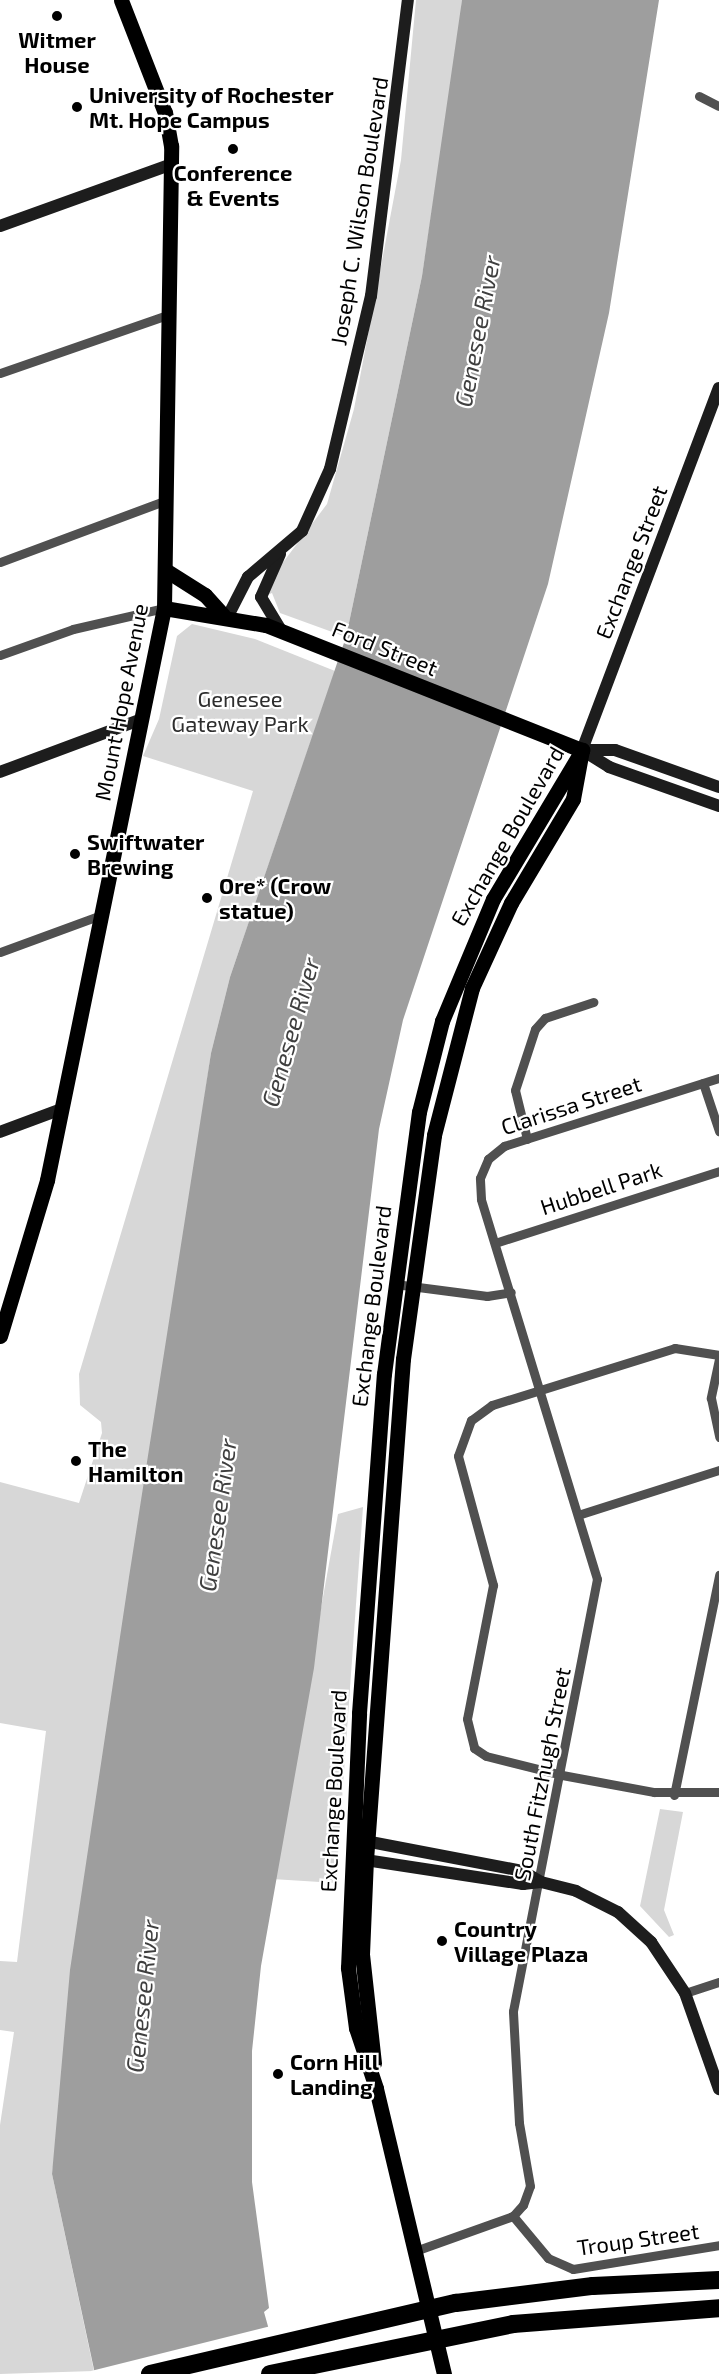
<!DOCTYPE html>
<html>
<head>
<meta charset="utf-8">
<style>
  body { margin:0 }
  #map { position:relative; width:719px; height:2374px; overflow:hidden; background:#fff; font-family:"Exo 2",sans-serif }
  div>[style] { position:absolute }
  [style*='--x'] { left:calc(var(--x)*1px); top:calc(var(--y)*1px); width:calc(var(--w)*1px); rotate:calc(var(--a)*1deg) }
  .green>* { inset:0; background:#d7d7d7 }
  .water>* { inset:0; background:#9e9e9e }
  .pier>* { inset:0; background:#fff }
  .street>* { height:9px; margin:-4.5px; padding:0 4.5px; transform-origin:4.5px; border-radius:4.5px; background:#505050 }
  .secondary>* { height:12px; margin:-6px; padding:0 6px; transform-origin:6px; border-radius:6px; background:#1d1d1d }
  .primary>* { height:15px; margin:-7.5px; padding:0 7.5px; transform-origin:7.5px; border-radius:7.5px; background:#000 }
  .highway>* { height:18px; margin:-9px; padding:0 9px; transform-origin:9px; border-radius:9px; background:#000 }
  .dots>* { width:16px; height:16px; translate:-50% -50%; box-sizing:border-box; border:3px solid #fff; border-radius:50% }
  span { translate:-50% -50%; white-space:nowrap; text-align:center; line-height:1.15; -webkit-text-stroke:4.5px #fff; paint-order:stroke }
  .poi-label { font-size:22px; color:#000; font-weight:700 }
  .left { translate:0 -50%; text-align:left }
  .street-label { font-size:22px; color:#000 }
  .park-label { font-size:22px; color:#2e2e2e }
  .water-label { font-size:24px; color:#3f3f3f; font-style:italic }
</style>
</head>
<body>
<div id="map">
  <div class="green">
    <div style="clip-path:polygon(416px 0,462px 0,460px 28px,422px 276px,346px 637px,280px 613px,272px 593px,265px 596px,278px 569px,327px 504px,354px 409px,401px 160px)"></div>
    <div style="clip-path:polygon(192px 624px,255px 639px,335px 671px,230px 977px,211px 1053px,188px 1211px,52px 2174px,94px 2371px,0 2374px,0 2125px,14px 2032px,0 2030px,0 1961px,17px 1962px,46px 1731px,0 1723px,0 1482px,79px 1503px,102px 1433px,101px 1422px,80px 1405px,79px 1374px,253px 791px,143px 756px,159px 719px,177px 636px)"></div>
    <div style="clip-path:polygon(363px 1507px,336px 1883px,272px 1879px,338px 1514px)"></div>
    <div style="clip-path:polygon(660px 1809px,683px 1812px,664px 1910px,674px 1935px,669px 1937px,640px 1906px)"></div>
  </div>
  <div class="water">
    <div style="clip-path:polygon(462px 0,659px 0,609px 313px,548px 584px,403px 1020px,379px 1129px,314px 1668px,261px 1966px,252px 2051px,252px 2182px,269px 2308px,264px 2312px,280px 2369px,95px 2374px,52px 2174px,70px 1970px,129px 1577px,211px 1053px,230px 977px,346px 637px,422px 276px)"></div>
  </div>
  <div class="pier">
    <div style="clip-path:polygon(271px 2326px,283px 2374px,91px 2374px,91px 2371px)"></div>
  </div>
  <div class="street">
    <div style="--x:699;--y:96;--w:22;--a:27"></div>
    <div style="--x:0;--y:373;--w:180;--a:-19.1"></div>
    <div style="--x:0;--y:562;--w:178;--a:-20.4"></div>
    <div style="--x:0;--y:655;--w:77;--a:-19.6"></div>
    <div style="--x:73;--y:629;--w:93;--a:-13"></div>
    <div style="--x:0;--y:952;--w:108;--a:-20.1"></div>
    <div style="--x:703;--y:1083;--w:51;--a:71.6"></div>
    <div style="--x:527;--y:1139;--w:50;--a:-103.8"></div>
    <div style="--x:515;--y:1090;--w:64;--a:-71.8"></div>
    <div style="--x:535;--y:1029;--w:15;--a:-48"></div>
    <div style="--x:545;--y:1018;--w:51;--a:-18.4"></div>
    <div style="--x:495;--y:1243;--w:235;--a:-17.8"></div>
    <div style="--x:395;--y:1284;--w:93;--a:7.4"></div>
    <div style="--x:487;--y:1296;--w:24;--a:-9"></div>
    <div style="--x:719;--y:1355;--w:45;--a:-171"></div>
    <div style="--x:675;--y:1348;--w:192;--a:162.7"></div>
    <div style="--x:492;--y:1405;--w:26;--a:144"></div>
    <div style="--x:471;--y:1420;--w:38;--a:110"></div>
    <div style="--x:458;--y:1456;--w:134;--a:74.8"></div>
    <div style="--x:493;--y:1585;--w:136;--a:101"></div>
    <div style="--x:467;--y:1719;--w:30;--a:76"></div>
    <div style="--x:474;--y:1748;--w:14;--a:34"></div>
    <div style="--x:486;--y:1756;--w:78;--a:14"></div>
    <div style="--x:562;--y:1775;--w:94;--a:10.5"></div>
    <div style="--x:654;--y:1792;--w:65;--a:0"></div>
    <div style="--x:719;--y:1359;--w:40;--a:102"></div>
    <div style="--x:711;--y:1398;--w:40;--a:78"></div>
    <div style="--x:581;--y:1514;--w:145;--a:-17.7"></div>
    <div style="--x:674;--y:1795;--w:225;--a:-78.4"></div>
    <div style="--x:685;--y:1993;--w:36;--a:-18"></div>
    <div style="--x:513;--y:2216;--w:55;--a:50.2"></div>
    <div style="--x:548;--y:2258;--w:27;--a:24"></div>
    <div style="--x:573;--y:2269;--w:148;--a:-9.3"></div>
    <div style="--x:415;--y:2251;--w:104;--a:-19.7"></div>
    <div style="--x:513;--y:2216;--w:15;--a:-48"></div>
    <div style="--x:523;--y:2205;--w:20;--a:-70"></div>
    <div style="--x:530;--y:2186;--w:64;--a:-99.9"></div>
    <div style="--x:519;--y:2123;--w:112;--a:-93.1"></div>
    <div style="--x:513;--y:2011;--w:440;--a:-79"></div>
    <div style="--x:597;--y:1579;--w:397;--a:-107"></div>
    <div style="--x:481;--y:1199;--w:21;--a:-93"></div>
    <div style="--x:480;--y:1178;--w:21;--a:-67"></div>
    <div style="--x:488;--y:1159;--w:21;--a:-39"></div>
    <div style="--x:504;--y:1146;--w:225;--a:-17.6"></div>
  </div>
  <div class="secondary">
    <div style="--x:0;--y:226;--w:183;--a:-19.8"></div>
    <div style="--x:280;--y:554;--w:47;--a:113.8"></div>
    <div style="--x:261;--y:597;--w:37;--a:59"></div>
    <div style="--x:228;--y:616;--w:44;--a:-62.9"></div>
    <div style="--x:248;--y:577;--w:71;--a:-40.4"></div>
    <div style="--x:302;--y:531;--w:68;--a:-65.7"></div>
    <div style="--x:330;--y:469;--w:178;--a:-76.7"></div>
    <div style="--x:371;--y:296;--w:298;--a:-82.9"></div>
    <div style="--x:582;--y:750;--w:387;--a:-69.3"></div>
    <div style="--x:582;--y:750;--w:32;--a:32"></div>
    <div style="--x:609;--y:767;--w:117;--a:19.5"></div>
    <div style="--x:582;--y:750;--w:33;--a:0"></div>
    <div style="--x:615;--y:750;--w:110;--a:19.6"></div>
    <div style="--x:0;--y:772;--w:152;--a:-20.5"></div>
    <div style="--x:0;--y:1132;--w:66;--a:-20.4"></div>
    <div style="--x:360;--y:1840;--w:165;--a:10.8"></div>
    <div style="--x:522;--y:1871;--w:22;--a:30"></div>
    <div style="--x:359;--y:1859;--w:166;--a:8.7"></div>
    <div style="--x:523;--y:1884;--w:18;--a:-6"></div>
    <div style="--x:541;--y:1882;--w:36;--a:14"></div>
    <div style="--x:576;--y:1891;--w:47;--a:26.6"></div>
    <div style="--x:618;--y:1912;--w:45;--a:42.3"></div>
    <div style="--x:651;--y:1942;--w:61;--a:56.3"></div>
    <div style="--x:685;--y:1993;--w:102;--a:70.5"></div>
  </div>
  <div class="primary">
    <div style="--x:167;--y:571;--w:45;--a:32.3"></div>
    <div style="--x:205;--y:595;--w:27;--a:48"></div>
    <div style="--x:164;--y:608;--w:103;--a:9.5"></div>
    <div style="--x:266;--y:625;--w:340;--a:21.6"></div>
    <div style="--x:0;--y:1336;--w:163;--a:-73.2"></div>
    <div style="--x:47;--y:1180;--w:584;--a:-78.44"></div>
    <div style="--x:164;--y:608;--w:462;--a:-89.1"></div>
    <div style="--x:171;--y:146;--w:34;--a:-100"></div>
    <div style="--x:165;--y:113;--w:121;--a:-111.3"></div>
    <div style="--x:374;--y:2063;--w:110;--a:-96.3"></div>
    <div style="--x:362;--y:1954;--w:94;--a:-87.6"></div>
    <div style="--x:366;--y:1860;--w:502;--a:-85.78"></div>
    <div style="--x:403;--y:1359;--w:226;--a:-82.1"></div>
    <div style="--x:434;--y:1135;--w:152;--a:-75.5"></div>
    <div style="--x:472;--y:988;--w:94;--a:-65.4"></div>
    <div style="--x:511;--y:903;--w:121;--a:-59.2"></div>
    <div style="--x:573;--y:799;--w:50;--a:-79.6"></div>
    <div style="--x:444;--y:2374;--w:294;--a:-103.4"></div>
    <div style="--x:376;--y:2088;--w:63;--a:-108.4"></div>
    <div style="--x:356;--y:2028;--w:61;--a:-97.6"></div>
    <div style="--x:348;--y:1968;--w:255;--a:-87.5"></div>
    <div style="--x:359;--y:1713;--w:340;--a:-85.8"></div>
    <div style="--x:384;--y:1374;--w:264;--a:-82.4"></div>
    <div style="--x:419;--y:1112;--w:94;--a:-75.8"></div>
    <div style="--x:442;--y:1021;--w:132;--a:-67.3"></div>
    <div style="--x:493;--y:899;--w:174;--a:-59.1"></div>
  </div>
  <div class="highway">
    <div style="--x:150;--y:2374;--w:314;--a:-13.1"></div>
    <div style="--x:456;--y:2303;--w:138;--a:-7.1"></div>
    <div style="--x:593;--y:2286;--w:126;--a:-2.7"></div>
    <div style="--x:270;--y:2374;--w:248;--a:-11.6"></div>
    <div style="--x:513;--y:2324;--w:207;--a:-4.4"></div>
  </div>
  <div class="dots">
    <div style="left:57px;top:16px;background:#000"></div>
    <div style="left:77px;top:107px;background:#000"></div>
    <div style="left:233px;top:149px;background:#000"></div>
    <div style="left:75px;top:854px;background:#000"></div>
    <div style="left:207px;top:898px;background:#000"></div>
    <div style="left:76px;top:1461px;background:#000"></div>
    <div style="left:442px;top:1941px;background:#000"></div>
    <div style="left:278px;top:2074px;background:#000"></div>
  </div>
  <div class="poi-label">
    <span style="left:57px;top:52px">Witmer<br>House</span>
    <span class="left" style="left:89px;top:107px">University of Rochester<br>Mt. Hope Campus</span>
    <span style="left:233px;top:185px">Conference<br>&amp; Events</span>
    <span class="left" style="left:87px;top:854px">Swiftwater<br>Brewing</span>
    <span class="left" style="left:219px;top:898px">Ore* (Crow<br>statue)</span>
    <span class="left" style="left:88px;top:1461px">The<br>Hamilton</span>
    <span class="left" style="left:454px;top:1941px">Country<br>Village Plaza</span>
    <span class="left" style="left:290px;top:2074px">Corn Hill<br>Landing</span>
  </div>
  <div class="street-label">
    <span style="left:359px;top:211px;rotate:-81deg">Joseph C. Wilson Boulevard</span>
    <span style="left:631px;top:562px;rotate:-69deg">Exchange Street</span>
    <span style="left:385px;top:648px;rotate:22deg">Ford Street</span>
    <span style="left:121px;top:702px;rotate:-79deg">Mount Hope Avenue</span>
    <span style="left:507px;top:836px;rotate:-60deg">Exchange Boulevard</span>
    <span style="left:571px;top:1105px;rotate:-18deg">Clarissa Street</span>
    <span style="left:601px;top:1188px;rotate:-18deg">Hubbell Park</span>
    <span style="left:371px;top:1306px;rotate:-83deg">Exchange Boulevard</span>
    <span style="left:542px;top:1774px;rotate:-79deg">South Fitzhugh Street</span>
    <span style="left:333px;top:1791px;rotate:-87deg">Exchange Boulevard</span>
    <span style="left:638px;top:2239px;rotate:-8deg">Troup Street</span>
  </div>
  <div class="park-label">
    <span style="left:240px;top:711px">Genesee<br>Gateway Park</span>
  </div>
  <div class="water-label">
    <span style="left:477px;top:331px;rotate:-79deg">Genesee River</span>
    <span style="left:290px;top:1032px;rotate:-74deg">Genesee River</span>
    <span style="left:217px;top:1515px;rotate:-82deg">Genesee River</span>
    <span style="left:142px;top:1996px;rotate:-84deg">Genesee River</span>
  </div>
</div>
</body>
</html>
